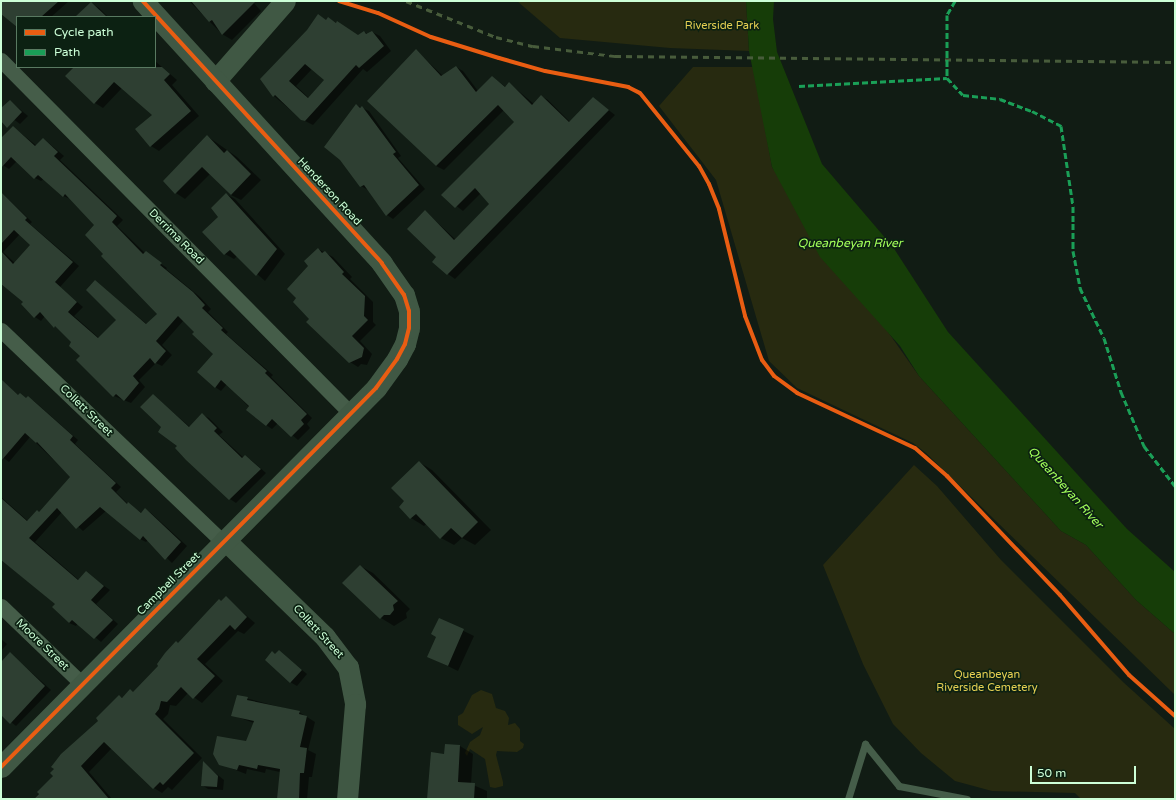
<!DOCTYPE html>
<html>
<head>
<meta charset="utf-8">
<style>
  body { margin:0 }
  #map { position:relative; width:1176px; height:800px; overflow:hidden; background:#111c14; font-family:"Varela Round",sans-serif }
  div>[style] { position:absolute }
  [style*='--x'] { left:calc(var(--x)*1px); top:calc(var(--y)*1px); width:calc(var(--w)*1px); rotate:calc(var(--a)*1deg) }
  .green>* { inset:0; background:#272a10 }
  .water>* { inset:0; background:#163d08 }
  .shadow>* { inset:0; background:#0007 }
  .building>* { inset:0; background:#2e3f32 }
  .lane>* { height:7px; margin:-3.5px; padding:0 3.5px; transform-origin:3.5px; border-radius:3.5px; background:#455d49 }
  .street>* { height:15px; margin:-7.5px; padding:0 7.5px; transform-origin:7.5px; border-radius:7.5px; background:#455d49 }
  .secondary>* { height:21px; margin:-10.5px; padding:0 10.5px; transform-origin:10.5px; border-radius:10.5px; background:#405844 }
  .rail>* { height:3px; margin-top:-1.5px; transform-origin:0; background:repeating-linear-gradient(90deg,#485c3b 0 6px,transparent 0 11px) }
  .quiet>* { height:3px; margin-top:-1.5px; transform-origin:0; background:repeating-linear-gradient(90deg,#1a9f57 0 6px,transparent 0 9px) }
  .cycleway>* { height:4px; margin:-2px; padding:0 2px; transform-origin:2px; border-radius:2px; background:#e95d12 }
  span { translate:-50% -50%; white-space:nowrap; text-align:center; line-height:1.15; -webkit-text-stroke:3.5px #0c2112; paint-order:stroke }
  .park-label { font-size:11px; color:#e5cf52 }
  .street-label { font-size:11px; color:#ccffd7 }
  .water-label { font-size:12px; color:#a2ff5a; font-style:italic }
  .frame { position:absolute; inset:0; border:2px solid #ccffd7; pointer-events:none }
  .legend { position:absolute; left:16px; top:16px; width:140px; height:52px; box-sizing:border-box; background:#0c2112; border:1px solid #597a61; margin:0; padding:5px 7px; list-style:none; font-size:12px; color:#ccffd7 }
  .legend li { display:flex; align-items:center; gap:8px; height:20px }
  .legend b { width:20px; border:1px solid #597a61 }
  .scale { position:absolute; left:1030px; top:766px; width:106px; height:18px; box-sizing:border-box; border:2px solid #ccffd7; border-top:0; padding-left:5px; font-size:12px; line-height:14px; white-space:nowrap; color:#ccffd7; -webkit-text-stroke:3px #0c2112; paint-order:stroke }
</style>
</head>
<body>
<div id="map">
  <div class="green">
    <div style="clip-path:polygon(517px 1px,746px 1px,749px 51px,670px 48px,560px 38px)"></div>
    <div style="clip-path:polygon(693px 67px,754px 67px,772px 167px,919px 376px,1061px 531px,1086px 545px,1136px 600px,1175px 634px,1175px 695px,926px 453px,913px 443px,797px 388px,769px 361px,716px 180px,659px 106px)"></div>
    <div style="clip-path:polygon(914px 465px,937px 486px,1001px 560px,1123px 682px,1175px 729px,1175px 799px,1081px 799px,1075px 793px,992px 791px,955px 781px,921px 753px,893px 724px,863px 664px,823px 565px)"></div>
    <div style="clip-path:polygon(481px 690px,492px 694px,496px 708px,505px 711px,509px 718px,508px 725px,515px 723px,520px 729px,520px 741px,524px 744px,523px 748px,517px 752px,497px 751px,496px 755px,503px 782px,503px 786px,495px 788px,490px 787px,485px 759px,470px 749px,467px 756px,465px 753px,470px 742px,480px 735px,483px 727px,472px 734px,458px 725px,458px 716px,463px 713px,472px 695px)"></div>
  </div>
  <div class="water">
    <div style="clip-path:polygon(746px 1px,774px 1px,773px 19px,777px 52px,822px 164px,893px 247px,948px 332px,1127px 529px,1175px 572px,1175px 634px,1136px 600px,1086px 545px,1061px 531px,919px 376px,900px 346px,820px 257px,772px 167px,749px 51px)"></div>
  </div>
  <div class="shadow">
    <div style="clip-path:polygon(1px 1px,69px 1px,51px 17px,17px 17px,17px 26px,1px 11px)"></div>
    <div style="clip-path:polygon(189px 1px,252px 1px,261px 11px,232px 40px,222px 34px)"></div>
    <div style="clip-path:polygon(91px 3px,99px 8px,108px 17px,77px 17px)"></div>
    <div style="clip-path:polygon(evenodd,328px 18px,359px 36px,364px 32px,368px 34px,372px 32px,380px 36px,391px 51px,367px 72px,363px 69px,313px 125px,301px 119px,274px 96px,328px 18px,312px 69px,325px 80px,309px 98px,296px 86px,312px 69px)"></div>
    <div style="clip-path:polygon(416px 50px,443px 76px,456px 67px,463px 71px,478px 91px,492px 77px,506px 87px,509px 83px,534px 104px,541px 96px,548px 100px,570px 122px,593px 98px,615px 115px,455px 279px,448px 274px,438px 257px,425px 211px,455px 239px,490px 204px,481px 193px,463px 211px,442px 195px,516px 122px,504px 110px,444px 170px,436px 166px,369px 101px)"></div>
    <div style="clip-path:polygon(155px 61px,177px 80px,172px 85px,199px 116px,159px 151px,151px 146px,153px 115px,122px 88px,103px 108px,95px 103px,75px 67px,155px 67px)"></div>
    <div style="clip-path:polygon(10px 101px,28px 116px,20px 124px,1px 110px)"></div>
    <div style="clip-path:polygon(356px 105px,369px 111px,401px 156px,398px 158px,425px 189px,393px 219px,387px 215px,368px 190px,361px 186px)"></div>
    <div style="clip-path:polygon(evenodd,13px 127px,37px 146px,44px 139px,64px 156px,60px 160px,123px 220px,117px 226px,145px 253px,167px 268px,166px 269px,200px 297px,211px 309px,208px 312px,228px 332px,226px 334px,273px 375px,271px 377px,312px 418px,307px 424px,310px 428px,298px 440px,278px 423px,272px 429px,266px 425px,227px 384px,221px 391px,215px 387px,214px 353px,184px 320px,162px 345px,172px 355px,162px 366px,156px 363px,139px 380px,145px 387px,131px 403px,114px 396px,99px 383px,101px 381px,73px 342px,45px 316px,41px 321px,35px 317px,22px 304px,25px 302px,1px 284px,1px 192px,32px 222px,30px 224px,79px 266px,60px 287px,83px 307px,74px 316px,99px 338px,118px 320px,96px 282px,148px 325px,158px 314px,104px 254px,95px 225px,71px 199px,63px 196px,44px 179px,41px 181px,35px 178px,17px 161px,9px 169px,1px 164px,1px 139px,13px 127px,20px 234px,31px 245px,15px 263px,3px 252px,20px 234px)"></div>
    <div style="clip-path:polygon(207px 136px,237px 157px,261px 180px,241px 200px,231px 195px,210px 174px,185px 199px,176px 193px)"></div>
    <div style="clip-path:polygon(226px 194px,235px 199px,285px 254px,265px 281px,237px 256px,234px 259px,225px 254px,204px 232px,219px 217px)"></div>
    <div style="clip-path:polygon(318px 249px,333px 257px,352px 277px,350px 279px,373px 302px,373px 322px,376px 325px,360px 341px,372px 354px,367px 365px,361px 364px,358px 367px,350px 362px,310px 319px,309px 266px)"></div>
    <div style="clip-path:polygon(1px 380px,19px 396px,34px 401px,78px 440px,75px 444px,121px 487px,116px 492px,128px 504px,142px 513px,145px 509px,151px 513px,187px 546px,172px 563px,148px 540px,146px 542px,140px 539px,106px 511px,83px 531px,62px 512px,35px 542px,79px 580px,86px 573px,110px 590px,96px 604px,118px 624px,101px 642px,78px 623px,76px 626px,69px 623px,54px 607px,56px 604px,1px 560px,1px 497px,28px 521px,39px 512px,71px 477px,30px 437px,9px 462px,1px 456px)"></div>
    <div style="clip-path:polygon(155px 397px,190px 427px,203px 415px,209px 418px,223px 432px,219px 435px,244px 458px,251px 460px,266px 473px,236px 503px,230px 499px,163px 427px)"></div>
    <div style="clip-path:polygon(419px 462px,432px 470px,491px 530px,475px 545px,462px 538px,454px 545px,441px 538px,427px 523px,424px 526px,411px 518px,406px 501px)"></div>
    <div style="clip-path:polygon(360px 566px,373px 573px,410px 609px,406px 613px,407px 618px,394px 626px,381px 618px)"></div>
    <div style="clip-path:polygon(226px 598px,255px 623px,244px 634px,238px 631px,205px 664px,223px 681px,202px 703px,188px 693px,176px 706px,170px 705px,168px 714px,163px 719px,202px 758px,172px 790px,168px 787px,162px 793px,154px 788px,112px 748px,89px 772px,112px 799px,34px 799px,119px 696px,123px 698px,133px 693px)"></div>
    <div style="clip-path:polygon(439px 619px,474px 636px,458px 671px,429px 657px,438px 637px)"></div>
    <div style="clip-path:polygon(1px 639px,7px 644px,1px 651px)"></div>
    <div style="clip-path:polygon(279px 651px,307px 674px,297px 686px,290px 682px,276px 655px)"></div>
    <div style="clip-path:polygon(11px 654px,51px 690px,16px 726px,1px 714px,1px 663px)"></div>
    <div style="clip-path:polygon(238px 696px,299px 712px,315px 722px,308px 750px,316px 754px,312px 777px,309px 777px,307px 799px,278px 799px,280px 772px,266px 769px,265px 773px,247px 769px,246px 774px,220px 764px,247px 743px,254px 723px,232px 715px)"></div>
    <div style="clip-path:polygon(460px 746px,473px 754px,471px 784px,487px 791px,487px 799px,428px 799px,445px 755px)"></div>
    <div style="clip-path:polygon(203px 763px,224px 780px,223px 790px,208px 789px,202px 785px)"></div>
  </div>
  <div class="building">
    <div style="clip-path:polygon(1px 1px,59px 1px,41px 17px,17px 17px,17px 27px,1px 14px)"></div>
    <div style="clip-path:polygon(191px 1px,256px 1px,222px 35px,212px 20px,209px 22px)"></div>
    <div style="clip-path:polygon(91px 2px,107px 17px,75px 17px)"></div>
    <div style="clip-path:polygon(evenodd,318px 14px,326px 20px,328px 17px,336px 23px,337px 21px,358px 35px,364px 31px,366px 34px,372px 31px,384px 46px,359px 68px,356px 65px,305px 121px,301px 120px,275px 95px,273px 97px,260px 79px,307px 30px,318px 14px,305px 64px,324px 80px,308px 98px,289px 81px,305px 64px)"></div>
    <div style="clip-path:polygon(416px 49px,441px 76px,456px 66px,476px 92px,492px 76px,505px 87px,509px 82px,532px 105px,541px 95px,569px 122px,593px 97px,609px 110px,447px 275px,432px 262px,436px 257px,407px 229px,425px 210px,454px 240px,459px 235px,489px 204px,475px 188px,455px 208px,441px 195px,514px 122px,498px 105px,436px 166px,367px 101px)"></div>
    <div style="clip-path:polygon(74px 67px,162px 67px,170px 74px,164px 80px,191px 111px,150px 147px,135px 129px,152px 115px,114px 82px,94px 104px,65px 76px)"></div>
    <div style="clip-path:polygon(10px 100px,22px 112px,7px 128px,1px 121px,1px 108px)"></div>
    <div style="clip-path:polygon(356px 104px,360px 108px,362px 106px,396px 152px,393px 154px,419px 185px,386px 216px,364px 185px,360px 187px,340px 160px,324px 147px)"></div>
    <div style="clip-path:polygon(13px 126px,35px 146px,43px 138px,58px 152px,54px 156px,117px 216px,112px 222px,143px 254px,146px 251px,162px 263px,160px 265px,193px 292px,205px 305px,202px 308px,223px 328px,221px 330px,267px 371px,265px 373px,307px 414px,301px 420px,304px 424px,291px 437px,272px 419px,266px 426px,246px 410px,249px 406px,221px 380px,215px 388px,197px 372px,213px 354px,192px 334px,194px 332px,178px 316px,156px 341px,166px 351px,155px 364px,150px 358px,133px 376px,139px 383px,124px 401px,116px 394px,113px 397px,76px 360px,80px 356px,69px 346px,71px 342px,55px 326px,54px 328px,40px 312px,34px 318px,21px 304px,23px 302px,1px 284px,1px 251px,13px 264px,30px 245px,14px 230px,1px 244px,1px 192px,27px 218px,25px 220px,73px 262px,55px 282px,77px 302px,68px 312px,98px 338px,116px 320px,86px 290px,95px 280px,146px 324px,157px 314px,101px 256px,103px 254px,85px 235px,94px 225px,65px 194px,63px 197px,38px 175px,34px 179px,11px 157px,1px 168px,1px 138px)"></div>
    <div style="clip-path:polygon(207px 135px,224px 153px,227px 150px,251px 174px,231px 195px,202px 167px,175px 194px,163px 181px)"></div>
    <div style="clip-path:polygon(226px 193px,277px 249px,256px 276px,230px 250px,224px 255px,202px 232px,218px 217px,211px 208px)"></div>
    <div style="clip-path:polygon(318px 248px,322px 253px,325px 251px,344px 272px,342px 274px,365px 296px,364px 316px,368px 320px,352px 336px,364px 348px,362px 357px,349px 363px,306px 322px,309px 319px,293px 302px,296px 298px,287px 289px,308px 266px,304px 261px)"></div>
    <div style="clip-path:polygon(1px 379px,18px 395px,20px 393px,26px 398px,28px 396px,73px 436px,70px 440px,116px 483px,111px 488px,127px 504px,128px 502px,141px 513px,145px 508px,181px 542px,165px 560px,143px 536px,140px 540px,100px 507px,76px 529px,57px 508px,29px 538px,78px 580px,86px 571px,104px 586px,91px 600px,113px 620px,94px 639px,72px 620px,69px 623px,52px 607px,55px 604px,1px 560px,1px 498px,27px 521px,37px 510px,39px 512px,70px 477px,37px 442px,36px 443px,25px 433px,1px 461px)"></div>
    <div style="clip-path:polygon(153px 394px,189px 427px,202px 413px,217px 428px,214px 431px,242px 458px,245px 455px,261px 469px,229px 500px,186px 460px,175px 448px,177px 446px,158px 432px,161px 427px,140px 407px)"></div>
    <div style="clip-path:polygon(419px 461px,478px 522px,462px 538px,451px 528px,440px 539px,416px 514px,410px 519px,399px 507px,404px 501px,391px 488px)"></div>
    <div style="clip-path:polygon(360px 565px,398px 601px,393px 605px,394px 610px,390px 615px,384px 615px,380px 619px,342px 583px)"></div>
    <div style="clip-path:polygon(226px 596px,247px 617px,235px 630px,230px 625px,197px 659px,215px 676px,193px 699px,181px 687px,167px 702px,161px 701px,159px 709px,155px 714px,194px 753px,163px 785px,160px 782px,153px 789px,104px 742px,81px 766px,109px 799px,34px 799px,39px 794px,37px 792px,53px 776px,50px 773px,54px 769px,51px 767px,61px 754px,98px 721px,96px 718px,119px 695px,122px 698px,130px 689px,133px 692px,158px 666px,157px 664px,165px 653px,176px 641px,178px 643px,219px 599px,221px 601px)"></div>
    <div style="clip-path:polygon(439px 618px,464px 629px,448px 666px,427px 657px,436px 637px,431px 634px)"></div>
    <div style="clip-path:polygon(279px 650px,302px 670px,290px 683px,265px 660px,272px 651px,275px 654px)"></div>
    <div style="clip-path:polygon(10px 652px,45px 686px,10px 724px,1px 715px,1px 662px)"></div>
    <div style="clip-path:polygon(237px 695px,248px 697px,247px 700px,300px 711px,299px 714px,307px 716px,300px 747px,307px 748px,304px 773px,300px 773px,299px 799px,277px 799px,280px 769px,258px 765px,257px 769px,239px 765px,237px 770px,219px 765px,213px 754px,217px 736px,246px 741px,254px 721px,231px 716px)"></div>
    <div style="clip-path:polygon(445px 744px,460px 745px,458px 782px,475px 783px,474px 799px,427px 799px,431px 752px,444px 754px)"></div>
    <div style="clip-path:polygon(203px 761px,218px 776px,217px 787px,201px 786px)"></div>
  </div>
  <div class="lane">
    <div style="--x:865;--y:744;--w:54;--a:51"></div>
    <div style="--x:899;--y:786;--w:69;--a:10.8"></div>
    <div style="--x:848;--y:799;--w:58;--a:-72.8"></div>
  </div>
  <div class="street">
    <div style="--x:1;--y:60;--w:498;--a:45.3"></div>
    <div style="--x:1;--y:330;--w:307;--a:43.7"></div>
    <div style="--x:1;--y:606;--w:112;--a:43.9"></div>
  </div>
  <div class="secondary">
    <div style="--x:215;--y:81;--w:106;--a:-48.8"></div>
    <div style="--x:225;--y:540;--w:139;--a:44.1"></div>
    <div style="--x:325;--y:637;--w:38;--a:53"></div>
    <div style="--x:348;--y:667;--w:38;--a:79"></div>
    <div style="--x:355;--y:704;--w:95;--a:94.8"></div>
    <div style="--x:1;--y:767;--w:533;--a:-45.3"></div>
    <div style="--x:376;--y:388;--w:36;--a:-54"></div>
    <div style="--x:397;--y:359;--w:17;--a:-62"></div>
    <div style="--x:405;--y:344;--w:16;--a:-76"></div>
    <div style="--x:409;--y:328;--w:17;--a:-90"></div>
    <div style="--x:409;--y:311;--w:17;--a:-107"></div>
    <div style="--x:404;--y:295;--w:39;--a:-125"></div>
    <div style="--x:382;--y:263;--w:355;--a:-132.4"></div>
  </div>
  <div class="rail">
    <div style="--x:406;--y:1;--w:97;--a:21.8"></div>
    <div style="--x:496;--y:37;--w:38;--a:14"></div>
    <div style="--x:533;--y:46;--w:83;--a:7"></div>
    <div style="--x:615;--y:56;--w:560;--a:0.61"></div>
  </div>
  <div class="quiet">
    <div style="--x:955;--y:1;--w:16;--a:120"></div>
    <div style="--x:947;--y:15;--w:63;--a:90"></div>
    <div style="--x:947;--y:78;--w:23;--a:47"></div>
    <div style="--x:963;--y:95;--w:37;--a:6"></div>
    <div style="--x:1000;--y:99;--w:34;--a:21"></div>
    <div style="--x:1032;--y:111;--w:33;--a:27"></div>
    <div style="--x:1061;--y:126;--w:81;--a:81.5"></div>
    <div style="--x:1073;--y:206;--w:45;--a:90"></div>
    <div style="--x:1073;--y:251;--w:38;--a:79"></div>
    <div style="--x:1080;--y:288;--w:55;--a:64.4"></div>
    <div style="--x:1104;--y:338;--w:57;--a:72.5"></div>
    <div style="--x:1121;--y:392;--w:59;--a:66.9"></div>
    <div style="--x:1144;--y:446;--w:51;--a:52.2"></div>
    <div style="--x:799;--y:86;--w:148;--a:-3.1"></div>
  </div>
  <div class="cycleway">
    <div style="--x:339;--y:1;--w:41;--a:17.1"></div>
    <div style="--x:378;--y:13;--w:58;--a:24.4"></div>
    <div style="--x:431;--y:37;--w:71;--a:17.2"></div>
    <div style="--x:499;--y:58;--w:48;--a:15.8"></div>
    <div style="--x:545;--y:71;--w:85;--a:10.9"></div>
    <div style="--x:628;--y:87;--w:13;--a:27"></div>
    <div style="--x:640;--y:93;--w:94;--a:51.1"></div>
    <div style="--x:699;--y:166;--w:21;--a:61"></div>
    <div style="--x:709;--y:184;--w:27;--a:68"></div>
    <div style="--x:719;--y:209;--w:110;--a:76.3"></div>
    <div style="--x:745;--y:316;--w:47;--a:68.9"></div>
    <div style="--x:762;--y:360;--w:20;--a:53"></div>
    <div style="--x:774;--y:376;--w:29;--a:36"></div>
    <div style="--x:797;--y:393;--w:130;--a:25"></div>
    <div style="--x:915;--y:448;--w:43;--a:41.2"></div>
    <div style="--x:947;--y:476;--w:164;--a:46.5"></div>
    <div style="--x:1060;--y:595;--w:106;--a:49.2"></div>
    <div style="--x:1129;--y:675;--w:62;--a:41.7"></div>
    <div style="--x:1;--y:767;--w:533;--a:-45.3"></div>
    <div style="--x:376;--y:388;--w:36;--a:-54"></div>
    <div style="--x:397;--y:359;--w:17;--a:-62"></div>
    <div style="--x:405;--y:344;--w:16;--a:-76"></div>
    <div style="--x:409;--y:328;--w:17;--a:-90"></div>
    <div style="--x:409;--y:311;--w:17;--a:-107"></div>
    <div style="--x:404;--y:295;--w:39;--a:-125"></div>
    <div style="--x:382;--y:263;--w:355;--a:-132.4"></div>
  </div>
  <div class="park-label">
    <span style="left:722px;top:26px">Riverside Park</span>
    <span style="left:987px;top:682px">Queanbeyan<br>Riverside Cemetery</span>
  </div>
  <div class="street-label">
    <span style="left:329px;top:192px;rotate:47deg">Henderson Road</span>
    <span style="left:176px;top:237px;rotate:45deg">Derrima Road</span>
    <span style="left:86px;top:411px;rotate:44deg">Collett Street</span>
    <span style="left:169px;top:584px;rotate:-45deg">Campbell Street</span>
    <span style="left:318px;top:632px;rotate:47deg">Collett Street</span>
    <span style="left:42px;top:645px;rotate:44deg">Moore Street</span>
  </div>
  <div class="water-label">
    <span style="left:850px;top:244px">Queanbeyan River</span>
    <span style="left:1065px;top:488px;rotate:48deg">Queanbeyan River</span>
  </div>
  <div class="frame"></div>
  <ul class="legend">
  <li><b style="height:5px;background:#e95d12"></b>Cycle path</li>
  <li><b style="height:5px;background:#1a9f57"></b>Path</li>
  </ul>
  <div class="scale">50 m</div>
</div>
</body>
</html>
